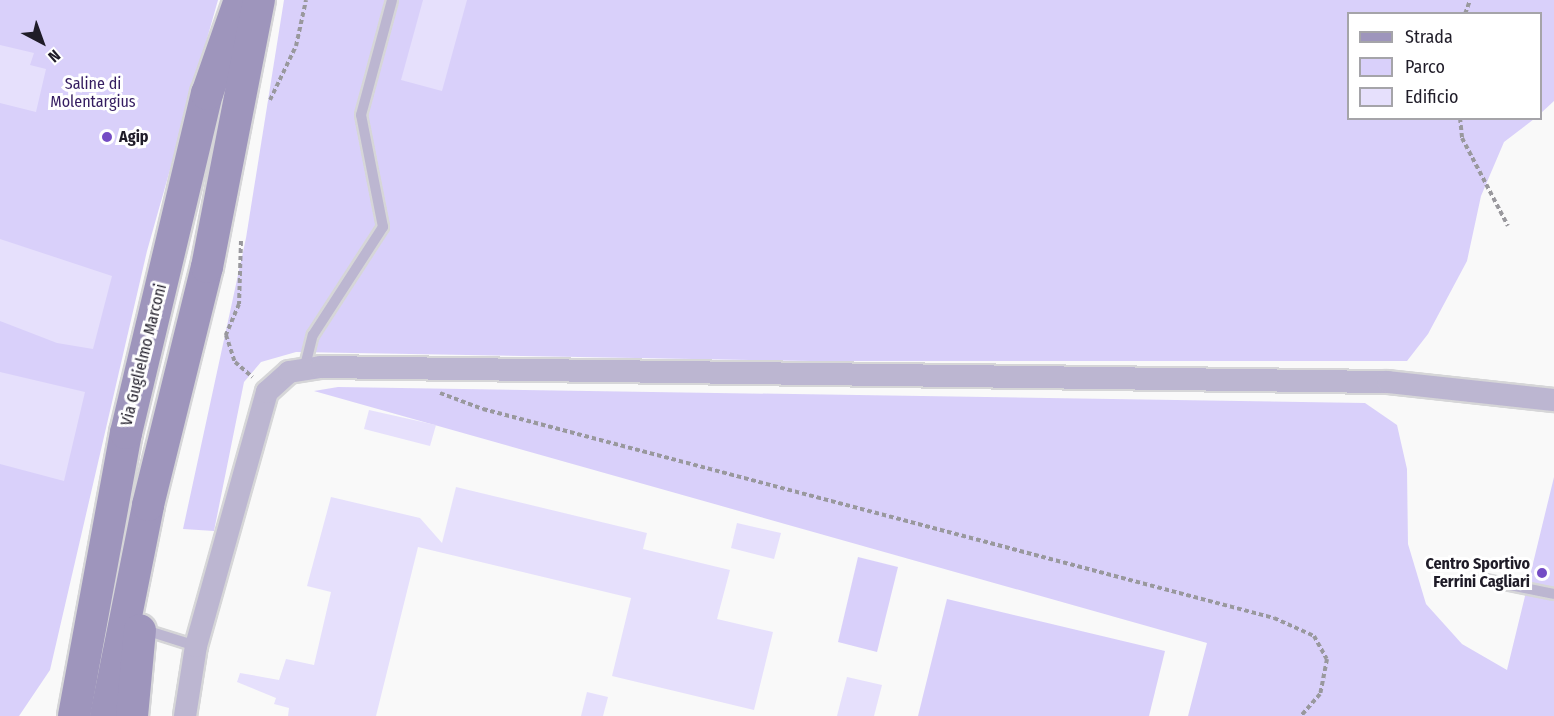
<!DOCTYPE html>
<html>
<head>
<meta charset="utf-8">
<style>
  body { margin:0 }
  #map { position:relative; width:1554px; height:716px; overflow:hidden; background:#f9f9f9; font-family:"Fira Sans Condensed",sans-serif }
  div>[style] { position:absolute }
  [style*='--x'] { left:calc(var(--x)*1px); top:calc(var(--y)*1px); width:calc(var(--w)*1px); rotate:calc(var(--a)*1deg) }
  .green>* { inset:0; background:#d9d0fa }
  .building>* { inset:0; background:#e6e0fc }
  .path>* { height:4px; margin-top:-2px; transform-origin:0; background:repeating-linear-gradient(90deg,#99989d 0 4.5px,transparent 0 7.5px) }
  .roads { filter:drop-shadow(2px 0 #d6d6d8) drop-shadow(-2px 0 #d6d6d8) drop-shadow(0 2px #d6d6d8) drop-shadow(0 -2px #d6d6d8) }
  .service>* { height:10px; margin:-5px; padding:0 5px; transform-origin:5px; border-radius:5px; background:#bcb6d1 }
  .minor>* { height:22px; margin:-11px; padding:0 11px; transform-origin:11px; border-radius:11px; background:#bcb6d1 }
  .secondary>* { height:32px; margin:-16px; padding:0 16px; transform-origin:16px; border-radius:16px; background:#9e95bc }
  .dots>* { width:16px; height:16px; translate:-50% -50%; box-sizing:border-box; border:3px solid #fff; border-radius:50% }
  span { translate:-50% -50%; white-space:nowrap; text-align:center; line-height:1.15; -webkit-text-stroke:6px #fff; paint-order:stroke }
  .park-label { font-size:16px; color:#341c60 }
  .poi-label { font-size:16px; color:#1f1c28; font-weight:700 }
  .left { translate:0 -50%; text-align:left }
  .right { translate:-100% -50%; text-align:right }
  .street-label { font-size:16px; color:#1f1c28 }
  .legend { position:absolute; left:1347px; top:12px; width:195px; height:108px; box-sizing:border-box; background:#fff; border:2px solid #a5a4a9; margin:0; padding:8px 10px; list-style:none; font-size:18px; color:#1f1c28 }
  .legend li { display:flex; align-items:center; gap:12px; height:30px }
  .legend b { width:30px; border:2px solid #a5a4a9 }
  .north { position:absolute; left:12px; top:12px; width:60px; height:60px; -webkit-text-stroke:4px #fff; paint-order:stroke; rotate:139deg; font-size:16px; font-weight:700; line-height:24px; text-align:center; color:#1f1c28 }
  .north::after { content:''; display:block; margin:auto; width:21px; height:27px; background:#1f1c28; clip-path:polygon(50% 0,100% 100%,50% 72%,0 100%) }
</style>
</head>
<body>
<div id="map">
  <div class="green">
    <div style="clip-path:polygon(0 0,218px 0,147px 251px,50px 670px,19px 716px,0 716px)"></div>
    <div style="clip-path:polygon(284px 0,1554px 0,1554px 101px,1541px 113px,1540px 14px,1348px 14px,1348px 118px,1534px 119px,1504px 142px,1481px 196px,1467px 261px,1428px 334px,1407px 361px,811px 361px,296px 352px,261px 362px,244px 382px,214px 531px,183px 529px,246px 238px)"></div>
    <div style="clip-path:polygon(338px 387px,1365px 403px,1397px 425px,1407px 469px,1408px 544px,1426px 604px,1462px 644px,1507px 670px,1554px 477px,1554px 716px,1188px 716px,1207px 643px,314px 391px)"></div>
    <div style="clip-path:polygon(858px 557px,898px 567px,877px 652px,838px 642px)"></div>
    <div style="clip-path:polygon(947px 599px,1165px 651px,1149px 716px,918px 716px)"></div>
  </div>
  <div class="building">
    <div style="clip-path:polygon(423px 0,467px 0,442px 91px,401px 80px)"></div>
    <div style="clip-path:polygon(0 45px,34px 53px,30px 65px,46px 69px,36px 112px,0 103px)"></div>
    <div style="clip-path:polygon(0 239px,112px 276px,93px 349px,57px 343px,0 321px)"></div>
    <div style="clip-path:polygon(0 372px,85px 392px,64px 481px,0 464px)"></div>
    <div style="clip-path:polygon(369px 410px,436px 425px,430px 446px,364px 429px)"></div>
    <div style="clip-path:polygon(456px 487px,647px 533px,643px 549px,730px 570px,717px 619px,773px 632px,754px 710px,612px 676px,631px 598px,418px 547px,376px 716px,288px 716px,289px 708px,274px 704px,276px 698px,237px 682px,240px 673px,279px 680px,286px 659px,314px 665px,331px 592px,307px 586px,331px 497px,420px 518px,442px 543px)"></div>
    <div style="clip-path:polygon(737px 523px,781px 533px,774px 559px,731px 548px)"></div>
    <div style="clip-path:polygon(847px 677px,882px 685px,874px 716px,837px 716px)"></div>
    <div style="clip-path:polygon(587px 692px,608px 697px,603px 716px,581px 716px)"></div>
  </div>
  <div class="path">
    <div style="--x:1465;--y:14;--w:15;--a:-70"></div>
    <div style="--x:270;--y:100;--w:60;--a:-64.3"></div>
    <div style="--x:296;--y:46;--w:47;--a:-77.7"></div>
    <div style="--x:1460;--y:118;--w:20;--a:84"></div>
    <div style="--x:1462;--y:138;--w:99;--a:62.4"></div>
    <div style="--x:241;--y:241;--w:63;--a:91.8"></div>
    <div style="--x:239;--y:304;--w:34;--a:113"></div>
    <div style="--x:226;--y:335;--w:28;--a:72"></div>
    <div style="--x:235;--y:362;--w:23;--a:41"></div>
    <div style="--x:440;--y:393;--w:46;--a:20.4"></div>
    <div style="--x:483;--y:409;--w:818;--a:14.8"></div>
    <div style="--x:1274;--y:618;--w:44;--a:24.2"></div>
    <div style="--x:1314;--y:636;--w:26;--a:61"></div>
    <div style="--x:1327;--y:659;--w:36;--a:101"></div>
    <div style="--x:1320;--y:694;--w:29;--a:131"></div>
  </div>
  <div class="roads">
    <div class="service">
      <div style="--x:304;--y:370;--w:36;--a:-76"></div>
      <div style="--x:313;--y:335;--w:129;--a:-57.1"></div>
      <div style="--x:383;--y:227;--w:114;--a:-101.1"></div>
      <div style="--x:361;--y:115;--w:119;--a:-74.9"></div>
      <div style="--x:1485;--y:580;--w:70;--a:11.5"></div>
      <div style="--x:142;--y:629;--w:57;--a:17.5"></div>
    </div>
    <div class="minor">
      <div style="--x:185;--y:716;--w:71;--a:-81.1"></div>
      <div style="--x:196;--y:646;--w:264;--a:-74.4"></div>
      <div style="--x:267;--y:392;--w:30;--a:-42"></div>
      <div style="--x:289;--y:372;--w:32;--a:-9"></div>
      <div style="--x:321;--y:367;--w:1067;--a:0.81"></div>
      <div style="--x:1388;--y:382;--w:167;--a:6.2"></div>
    </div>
    <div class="secondary">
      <div style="--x:74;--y:716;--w:288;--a:-79.6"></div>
      <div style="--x:126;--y:433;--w:349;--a:-76.6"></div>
      <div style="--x:207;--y:94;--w:100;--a:-70.7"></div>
      <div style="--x:106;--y:716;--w:215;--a:-78.7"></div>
      <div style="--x:148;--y:505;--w:245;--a:-76.1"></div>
      <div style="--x:207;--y:267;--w:272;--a:-79"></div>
      <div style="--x:132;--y:716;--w:86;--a:-84.7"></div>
    </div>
  </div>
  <div class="dots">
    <div style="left:107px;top:137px;background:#744bc4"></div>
    <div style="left:1542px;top:573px;background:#744bc4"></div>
  </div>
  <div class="park-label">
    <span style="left:93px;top:93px">Saline di<br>Molentargius</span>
  </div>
  <div class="poi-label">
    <span class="left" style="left:119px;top:137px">Agip</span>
    <span class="right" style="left:1530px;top:573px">Centro Sportivo<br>Ferrini Cagliari</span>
  </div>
  <div class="street-label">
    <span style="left:144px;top:355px;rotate:-76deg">Via Guglielmo Marconi</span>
  </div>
  <ul class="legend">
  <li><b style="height:8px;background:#9e95bc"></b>Strada</li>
  <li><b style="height:16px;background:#d9d0fa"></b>Parco</li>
  <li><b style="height:16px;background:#e6e0fc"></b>Edificio</li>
  </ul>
  <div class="north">N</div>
</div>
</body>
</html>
